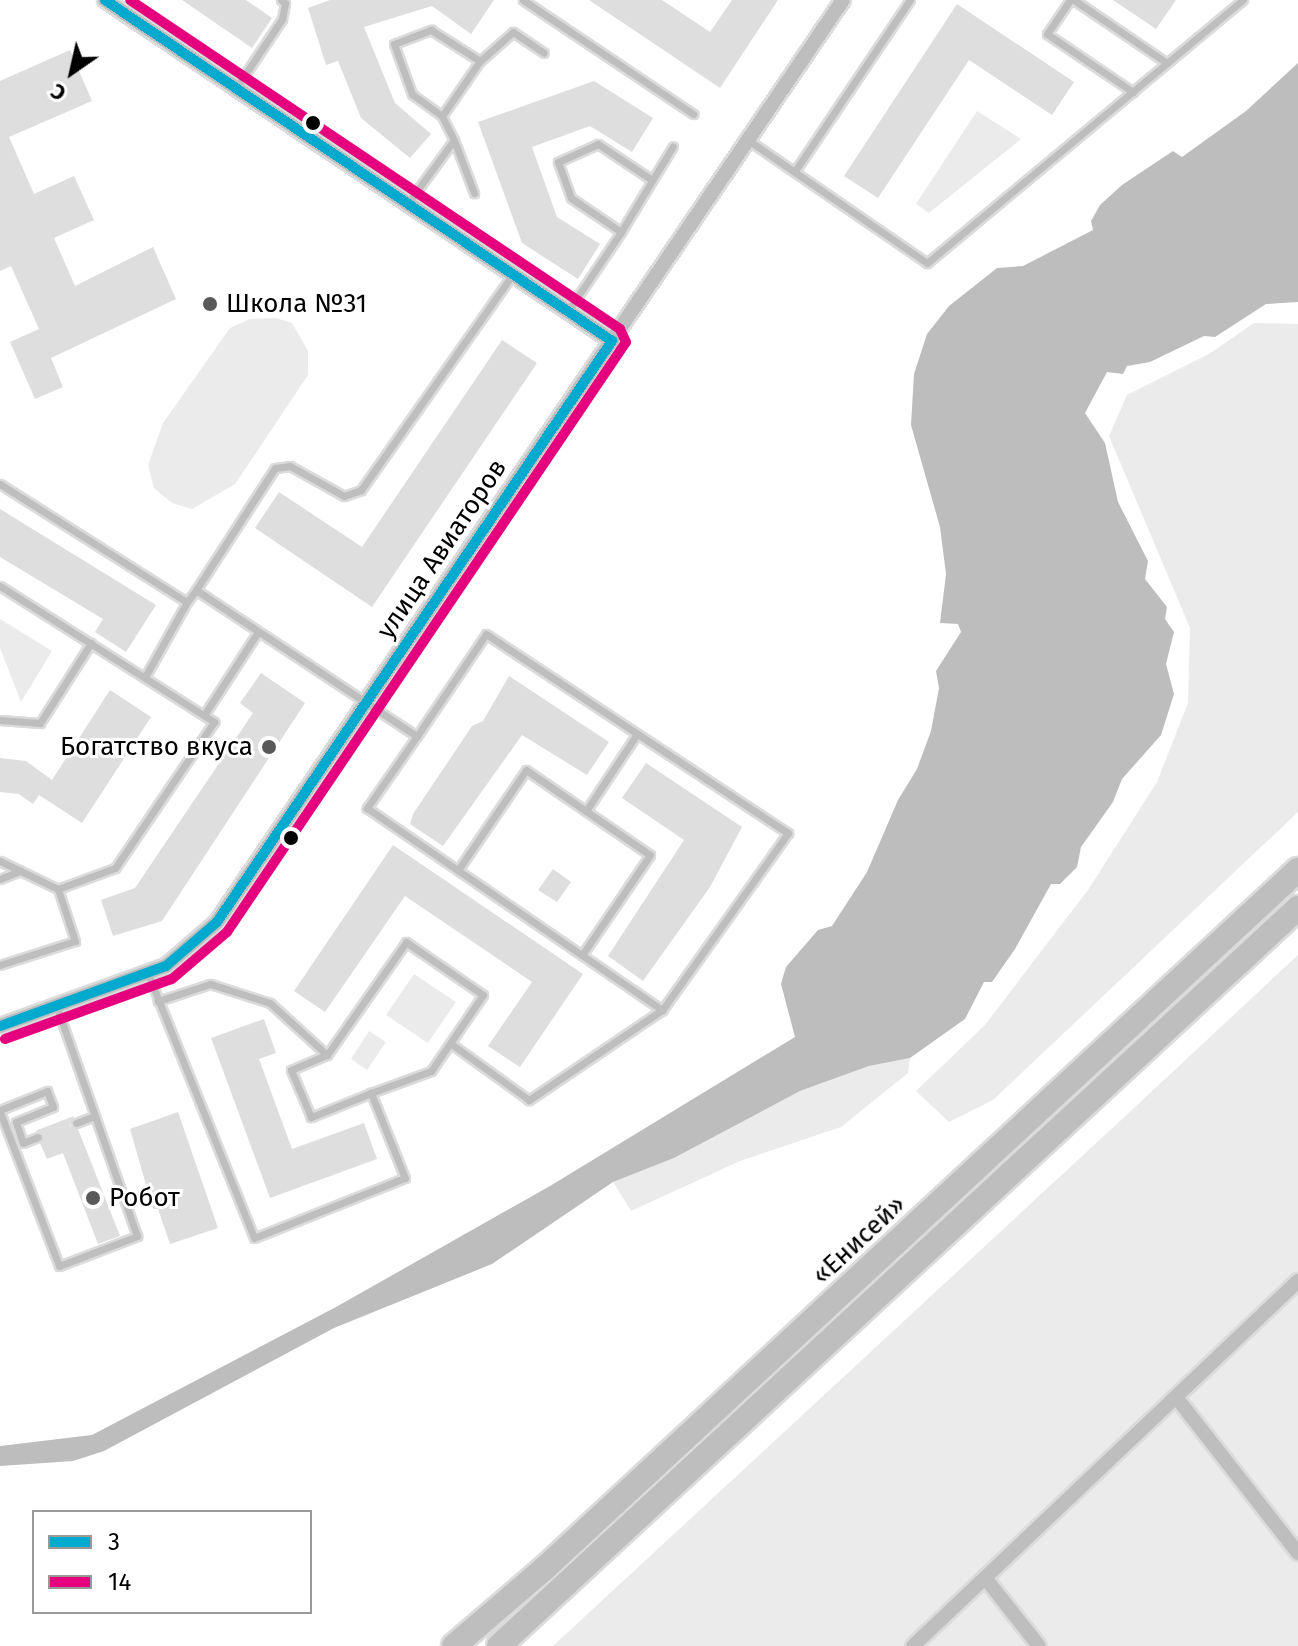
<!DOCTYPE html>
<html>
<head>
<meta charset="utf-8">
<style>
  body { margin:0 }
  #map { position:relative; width:1298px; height:1646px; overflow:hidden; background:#fff; font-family:"Fira Sans",sans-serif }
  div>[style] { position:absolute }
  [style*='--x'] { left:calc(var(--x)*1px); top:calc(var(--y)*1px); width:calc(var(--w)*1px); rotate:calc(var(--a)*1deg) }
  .green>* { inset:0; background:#ebebeb }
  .water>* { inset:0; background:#bdbdbd }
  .building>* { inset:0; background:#dedede }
  .roads { filter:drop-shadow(2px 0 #dbdbdb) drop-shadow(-2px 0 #dbdbdb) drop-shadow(0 2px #dbdbdb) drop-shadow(0 -2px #dbdbdb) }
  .service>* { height:7px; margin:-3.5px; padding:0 3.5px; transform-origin:3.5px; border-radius:3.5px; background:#bebebe }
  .minor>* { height:14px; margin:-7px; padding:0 7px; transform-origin:7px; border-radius:7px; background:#bebebe }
  .trunk>* { height:24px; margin:-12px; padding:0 12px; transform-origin:12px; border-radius:12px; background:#bebebe }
  .bus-1>* { height:10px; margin:-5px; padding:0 5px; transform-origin:5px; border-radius:5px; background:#00a9ce }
  .bus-2>* { height:10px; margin:-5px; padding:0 5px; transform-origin:5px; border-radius:5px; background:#e5007d }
  .dots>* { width:22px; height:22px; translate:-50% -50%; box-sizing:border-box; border:4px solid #fff; border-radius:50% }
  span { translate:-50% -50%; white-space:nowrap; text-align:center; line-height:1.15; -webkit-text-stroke:6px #fff; paint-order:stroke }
  .poi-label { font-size:26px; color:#000 }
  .left { translate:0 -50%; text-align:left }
  .right { translate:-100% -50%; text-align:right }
  .street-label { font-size:26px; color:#000 }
  .legend { position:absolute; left:32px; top:1510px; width:280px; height:104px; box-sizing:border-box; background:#fff; border:2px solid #999; margin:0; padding:10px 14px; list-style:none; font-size:24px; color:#000 }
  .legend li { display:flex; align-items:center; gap:16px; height:40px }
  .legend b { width:40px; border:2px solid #999 }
  .north { position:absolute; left:32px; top:32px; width:80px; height:80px; -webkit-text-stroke:6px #fff; paint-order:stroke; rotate:214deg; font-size:22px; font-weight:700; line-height:32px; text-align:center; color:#000 }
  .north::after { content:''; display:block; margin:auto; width:28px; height:36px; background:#000; clip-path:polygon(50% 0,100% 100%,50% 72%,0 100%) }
</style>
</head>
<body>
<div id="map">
  <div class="green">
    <div style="clip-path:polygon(977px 111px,1021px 139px,929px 213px,916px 204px)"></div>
    <div style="clip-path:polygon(276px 318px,292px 323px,308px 351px,308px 375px,235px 484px,192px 509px,172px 503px,154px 488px,148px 465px,163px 423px,230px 328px,250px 319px)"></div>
    <div style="clip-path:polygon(1254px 323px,1298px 324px,1298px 812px,993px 1100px,949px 1122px,916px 1091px,985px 1025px,1088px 890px,1157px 782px,1188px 703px,1190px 628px,1109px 436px,1127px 395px,1209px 354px)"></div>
    <div style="clip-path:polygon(0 619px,52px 651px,21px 702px,0 648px)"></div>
    <div style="clip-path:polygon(1298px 955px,1298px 1646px,553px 1646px,1119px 1122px)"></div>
    <div style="clip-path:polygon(414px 974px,456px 1002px,428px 1043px,386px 1015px)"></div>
    <div style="clip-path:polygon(369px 1031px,386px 1042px,367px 1070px,351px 1059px)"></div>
    <div style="clip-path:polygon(910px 1058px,908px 1073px,841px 1127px,740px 1161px,631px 1211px,613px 1182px,674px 1158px,800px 1091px,869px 1066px)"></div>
  </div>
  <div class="water">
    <div style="clip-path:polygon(1298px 63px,1298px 302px,1266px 304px,1215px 337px,1204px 336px,1150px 362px,1127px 366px,1123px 374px,1107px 372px,1085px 413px,1105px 443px,1118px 502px,1148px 561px,1145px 579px,1167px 607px,1165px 619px,1174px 632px,1166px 664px,1174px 694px,1161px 735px,1122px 779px,1113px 802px,1081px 847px,1077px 867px,1060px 884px,1051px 884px,1015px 949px,992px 982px,984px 982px,965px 1019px,910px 1058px,869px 1066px,800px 1091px,674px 1158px,613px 1182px,492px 1264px,334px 1328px,104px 1451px,73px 1461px,0 1466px,0 1446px,92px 1435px,336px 1307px,550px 1186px,795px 1037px,781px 984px,786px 967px,818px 930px,832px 926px,867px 872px,898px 800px,917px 769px,931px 731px,939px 688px,936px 671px,961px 632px,958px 624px,940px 623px,946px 574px,940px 527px,911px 425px,914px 374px,927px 334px,949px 306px,997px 268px,1023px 266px,1093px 230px,1091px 221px,1100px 205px,1122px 185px,1173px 151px,1182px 157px,1246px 111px)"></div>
  </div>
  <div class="building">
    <div style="clip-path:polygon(182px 0,246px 0,272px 18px,252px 48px)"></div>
    <div style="clip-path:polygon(330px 0,494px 0,471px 34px,432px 6px,364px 27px,395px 103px,431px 134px,410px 158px,361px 118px,338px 61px,326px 65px,308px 8px)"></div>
    <div style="clip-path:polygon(589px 0,662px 0,710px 32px,732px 0,778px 0,720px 88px)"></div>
    <div style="clip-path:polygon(1113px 0,1176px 0,1156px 29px)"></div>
    <div style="clip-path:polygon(957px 4px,1074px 82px,1052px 115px,969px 60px,878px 198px,844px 176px)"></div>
    <div style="clip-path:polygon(70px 50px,92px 101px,9px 137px,34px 194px,74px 176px,94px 220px,54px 238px,75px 286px,153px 247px,176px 299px,51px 358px,63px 387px,35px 399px,10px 342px,39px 329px,11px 266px,0 271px,0 81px)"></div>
    <div style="clip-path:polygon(594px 81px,653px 118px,632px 152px,590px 126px,532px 147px,557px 217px,600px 244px,578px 279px,522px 243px,478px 122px)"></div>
    <div style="clip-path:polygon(502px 340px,537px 363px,372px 607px,255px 528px,279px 492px,362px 547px)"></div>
    <div style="clip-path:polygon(0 509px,156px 605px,126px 652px,95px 632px,103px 619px,0 557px)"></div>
    <div style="clip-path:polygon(261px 673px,305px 703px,162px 921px,113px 936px,101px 900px,135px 888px,253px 713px,240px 703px)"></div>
    <div style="clip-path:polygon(509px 676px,609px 742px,587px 775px,522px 735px,443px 846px,410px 824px,413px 814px,472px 726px,483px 721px)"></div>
    <div style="clip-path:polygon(110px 690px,151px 717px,82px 823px,39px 795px,33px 804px,19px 794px,0 792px,0 758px,26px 761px,52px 780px)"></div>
    <div style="clip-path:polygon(646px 763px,742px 827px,710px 887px,643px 981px,608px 956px,684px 840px,622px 798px)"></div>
    <div style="clip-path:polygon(393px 845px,583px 974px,520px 1067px,488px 1046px,532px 982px,405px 896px,325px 1012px,294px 991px)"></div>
    <div style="clip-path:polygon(553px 869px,571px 882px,557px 902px,538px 890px)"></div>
    <div style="clip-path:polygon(264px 1019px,276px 1053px,259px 1059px,292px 1149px,364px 1123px,377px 1159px,270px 1198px,211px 1038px)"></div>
    <div style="clip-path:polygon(178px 1112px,218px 1228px,170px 1244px,158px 1209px,153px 1209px,130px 1129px)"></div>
    <div style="clip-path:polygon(74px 1116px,70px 1126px,78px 1129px,120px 1236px,98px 1244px,63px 1153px,47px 1159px,40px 1143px,44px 1134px,35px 1131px)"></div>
  </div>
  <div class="roads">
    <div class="service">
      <div style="--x:523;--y:0;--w:205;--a:33.8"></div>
      <div style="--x:1070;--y:0;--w:41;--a:124.1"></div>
      <div style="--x:1047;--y:34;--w:104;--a:34"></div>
      <div style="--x:1074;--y:0;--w:112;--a:34.1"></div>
      <div style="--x:236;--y:88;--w:83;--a:-56.3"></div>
      <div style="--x:282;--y:19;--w:16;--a:-79"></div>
      <div style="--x:285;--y:3;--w:5;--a:-143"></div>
      <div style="--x:442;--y:116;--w:67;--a:-55.4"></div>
      <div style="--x:454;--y:140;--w:57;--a:69.3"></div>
      <div style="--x:748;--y:140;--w:217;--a:34.5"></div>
      <div style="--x:927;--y:263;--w:411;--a:-39.8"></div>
      <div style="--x:795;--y:171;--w:206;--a:-56.1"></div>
      <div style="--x:652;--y:180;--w:65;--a:-146.3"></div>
      <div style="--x:598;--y:144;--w:44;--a:155.8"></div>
      <div style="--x:558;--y:162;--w:38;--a:70"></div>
      <div style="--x:571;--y:198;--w:60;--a:34.2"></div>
      <div style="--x:621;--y:232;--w:100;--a:-58.8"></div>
      <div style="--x:408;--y:203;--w:78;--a:-53.9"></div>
      <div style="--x:454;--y:140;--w:27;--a:-117"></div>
      <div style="--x:442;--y:116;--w:37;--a:-144"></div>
      <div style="--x:412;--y:94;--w:53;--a:-109.8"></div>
      <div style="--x:394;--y:44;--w:40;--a:-21"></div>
      <div style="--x:431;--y:30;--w:58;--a:32.3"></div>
      <div style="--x:480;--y:61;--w:44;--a:-41.3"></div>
      <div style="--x:513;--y:32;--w:37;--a:34"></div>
      <div style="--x:568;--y:311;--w:95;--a:-56.1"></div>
      <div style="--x:0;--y:484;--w:221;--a:32.3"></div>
      <div style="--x:187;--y:602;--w:15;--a:-53"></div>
      <div style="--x:196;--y:590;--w:265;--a:33.5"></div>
      <div style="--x:417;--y:736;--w:88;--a:124.8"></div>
      <div style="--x:367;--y:808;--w:358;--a:34.4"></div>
      <div style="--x:0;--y:586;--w:254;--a:32.4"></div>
      <div style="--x:214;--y:722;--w:176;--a:124.1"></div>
      <div style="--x:115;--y:868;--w:61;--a:159.8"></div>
      <div style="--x:196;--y:590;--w:145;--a:-57.1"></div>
      <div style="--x:275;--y:468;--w:15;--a:-8"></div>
      <div style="--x:290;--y:466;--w:62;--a:29.1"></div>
      <div style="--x:344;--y:496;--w:18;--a:-19"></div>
      <div style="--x:361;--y:490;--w:264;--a:-54.9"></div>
      <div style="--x:145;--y:677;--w:86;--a:-60.8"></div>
      <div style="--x:204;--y:715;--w:99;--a:-57"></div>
      <div style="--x:0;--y:720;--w:40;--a:4.3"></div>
      <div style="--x:40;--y:723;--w:95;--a:-57.5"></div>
      <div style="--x:417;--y:736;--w:123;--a:-55.9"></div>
      <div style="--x:486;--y:634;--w:362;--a:33.4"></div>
      <div style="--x:788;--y:833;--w:217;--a:125.4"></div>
      <div style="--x:662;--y:1010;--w:161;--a:145.9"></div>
      <div style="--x:529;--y:1100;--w:97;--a:-144.2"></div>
      <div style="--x:586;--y:811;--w:92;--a:-56.5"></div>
      <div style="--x:0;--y:861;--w:64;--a:25.8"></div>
      <div style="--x:58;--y:889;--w:55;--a:71.9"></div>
      <div style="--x:75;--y:941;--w:79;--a:162.3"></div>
      <div style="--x:458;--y:870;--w:121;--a:-55.8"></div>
      <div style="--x:526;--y:770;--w:150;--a:34.4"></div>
      <div style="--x:650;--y:855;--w:121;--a:124.2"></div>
      <div style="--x:0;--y:879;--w:22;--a:-22"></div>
      <div style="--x:148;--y:974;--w:284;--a:68.1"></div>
      <div style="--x:254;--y:1238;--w:162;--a:-21.7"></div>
      <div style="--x:405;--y:1178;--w:92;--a:-111.8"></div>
      <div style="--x:371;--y:1093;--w:65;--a:158.2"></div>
      <div style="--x:311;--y:1117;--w:51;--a:-113.1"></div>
      <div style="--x:291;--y:1070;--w:39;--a:-23"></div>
      <div style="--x:327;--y:1055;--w:77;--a:-137.6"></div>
      <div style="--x:270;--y:1003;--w:63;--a:-162.4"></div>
      <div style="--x:210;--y:984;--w:55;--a:161.9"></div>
      <div style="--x:327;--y:1055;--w:138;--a:-55"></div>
      <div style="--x:406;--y:942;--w:93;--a:34.5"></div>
      <div style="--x:483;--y:995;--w:92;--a:124.4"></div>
      <div style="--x:431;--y:1071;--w:64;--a:159.9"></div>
      <div style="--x:0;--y:1110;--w:51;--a:-22"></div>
      <div style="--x:47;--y:1091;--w:17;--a:69"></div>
      <div style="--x:53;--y:1107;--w:40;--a:158"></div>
      <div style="--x:16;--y:1122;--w:22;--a:72"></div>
      <div style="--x:23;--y:1143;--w:16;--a:-22"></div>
      <div style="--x:0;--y:1112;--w:165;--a:69"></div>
      <div style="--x:59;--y:1266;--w:84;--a:-21"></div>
      <div style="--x:137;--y:1236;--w:242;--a:-109.3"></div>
      <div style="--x:76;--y:1123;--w:17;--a:-21"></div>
    </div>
    <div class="minor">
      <div style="--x:105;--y:0;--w:611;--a:33.92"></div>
      <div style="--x:0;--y:1026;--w:177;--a:-19.9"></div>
      <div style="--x:166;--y:966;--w:67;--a:-40.8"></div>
      <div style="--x:217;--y:922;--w:1114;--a:-55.83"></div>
      <div style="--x:1176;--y:1397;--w:198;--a:52"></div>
      <div style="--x:986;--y:1579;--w:85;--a:51.7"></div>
      <div style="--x:913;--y:1646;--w:531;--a:-43.47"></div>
    </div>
    <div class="trunk">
      <div style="--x:454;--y:1646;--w:120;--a:-40.6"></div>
      <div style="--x:545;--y:1568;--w:1027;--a:-42.83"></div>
      <div style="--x:499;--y:1646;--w:1088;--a:-42.73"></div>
    </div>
  </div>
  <div class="bus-1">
    <div style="--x:0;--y:1026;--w:177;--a:-19.9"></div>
    <div style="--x:166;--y:966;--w:67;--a:-40.8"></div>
    <div style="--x:217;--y:922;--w:703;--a:-55.79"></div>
    <div style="--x:612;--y:341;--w:611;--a:-146.08"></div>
  </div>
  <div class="bus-2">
    <div style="--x:5;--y:1039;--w:177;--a:-19.8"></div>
    <div style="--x:172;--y:979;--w:72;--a:-40.5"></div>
    <div style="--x:227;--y:932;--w:712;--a:-55.93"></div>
    <div style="--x:626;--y:342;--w:14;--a:-115"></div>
    <div style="--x:620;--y:329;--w:590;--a:-146.12"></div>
  </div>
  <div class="dots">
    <div style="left:313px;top:123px;background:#000"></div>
    <div style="left:210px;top:304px;background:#595959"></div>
    <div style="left:269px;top:747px;background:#595959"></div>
    <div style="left:291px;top:838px;background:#000"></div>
    <div style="left:93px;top:1198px;background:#595959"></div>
  </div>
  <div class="poi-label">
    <span class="left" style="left:226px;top:304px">Школа №31</span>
    <span class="right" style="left:253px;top:747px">Богатство вкуса</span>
    <span class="left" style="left:109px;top:1198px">Робот</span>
  </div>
  <div class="street-label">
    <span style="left:442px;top:549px;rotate:-56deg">улица Авиаторов</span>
    <span style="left:859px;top:1240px;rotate:-43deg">«Енисей»</span>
  </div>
  <ul class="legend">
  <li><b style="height:10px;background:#00a9ce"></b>3</li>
  <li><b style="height:10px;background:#e5007d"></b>14</li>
  </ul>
  <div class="north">С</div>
</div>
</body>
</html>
